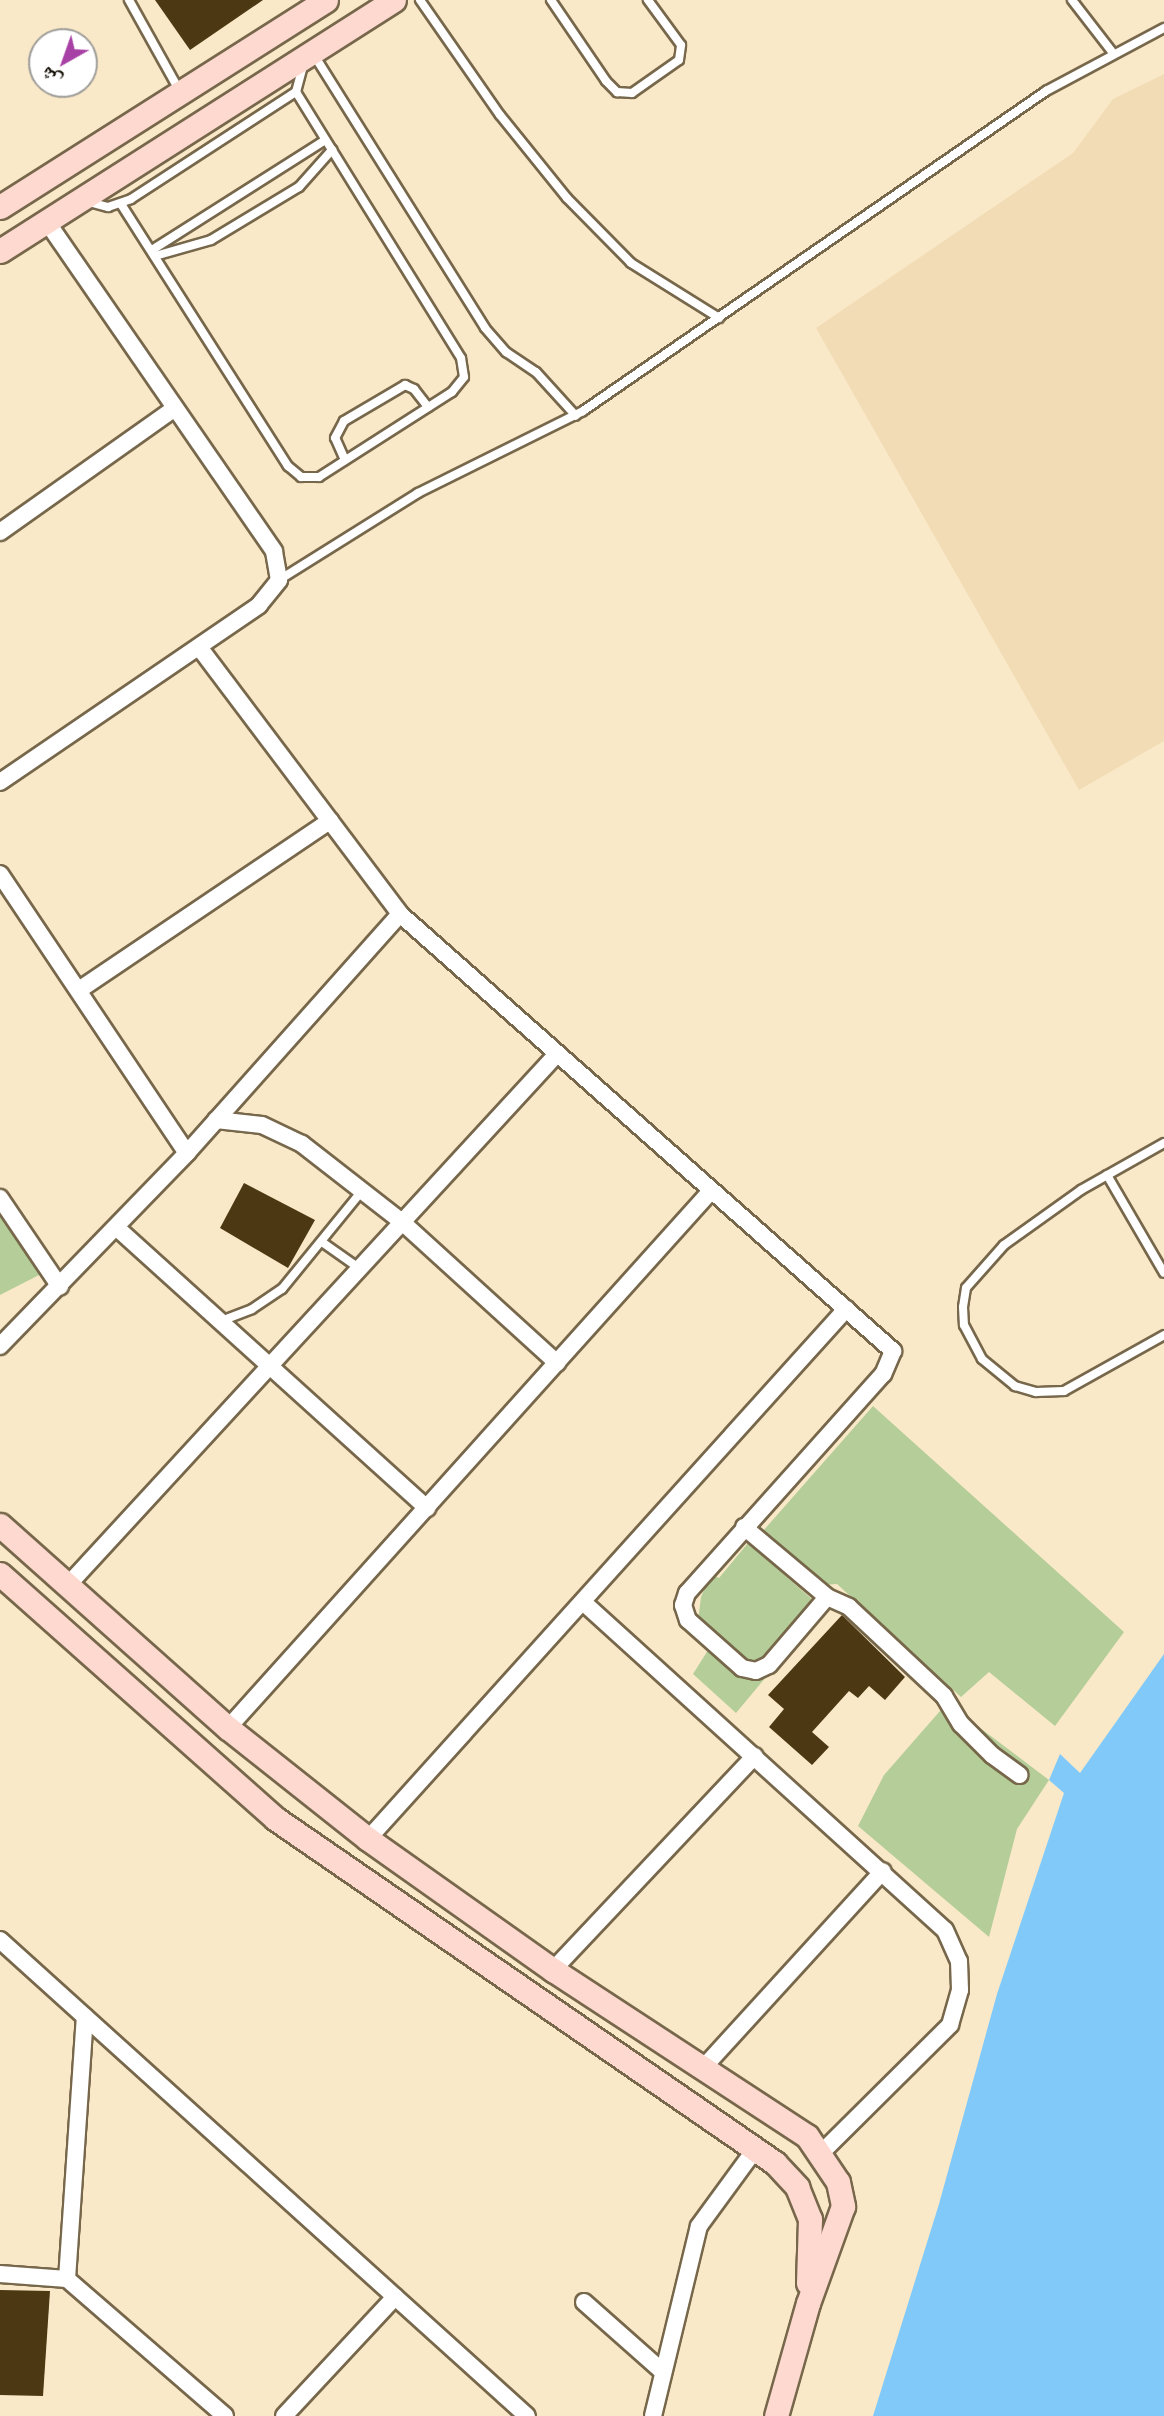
<!DOCTYPE html>
<html>
<head>
<meta charset="utf-8">
<style>
  body { margin:0 }
  #map { position:relative; width:1164px; height:2416px; overflow:hidden; background:#fae9c8; font-family:Raleway,"Noto Naskh Arabic",sans-serif }
  div>[style] { position:absolute }
  [style*='--x'] { left:calc(var(--x)*1px); top:calc(var(--y)*1px); width:calc(var(--w)*1px); rotate:calc(var(--a)*1deg) }
  .built>* { inset:0; background:#f1dcb5 }
  .green>* { inset:0; background:#b5ce99 }
  .water>* { inset:0; background:#81c9f9 }
  .building>* { inset:0; background:#4c3913 }
  .roads { filter:drop-shadow(2px 0 #77674b) drop-shadow(-2px 0 #77674b) drop-shadow(0 2px #77674b) drop-shadow(0 -2px #77674b) }
  .lane>* { height:8px; margin:-4px; padding:0 4px; transform-origin:4px; border-radius:4px; background:#fff }
  .street>* { height:16px; margin:-8px; padding:0 8px; transform-origin:8px; border-radius:8px; background:#fff }
  .secondary>* { height:23px; margin:-11.5px; padding:0 11.5px; transform-origin:11.5px; border-radius:11.5px; background:#fdd9d0 }
  span { translate:-50% -50%; white-space:nowrap; text-align:center; line-height:1.15; -webkit-text-stroke:7px #fff; paint-order:stroke }
  .north { position:absolute; left:28px; top:28px; width:70px; height:70px; box-sizing:border-box; background:#fff; border:2px solid #a09e9a; border-radius:50%; rotate:220deg; font-size:19px; font-weight:700; line-height:28px; text-align:center; color:#110c03 }
  .north::after { content:''; display:block; margin:auto; width:24px; height:32px; background:#a841a5; clip-path:polygon(50% 0,100% 100%,50% 72%,0 100%) }
</style>
</head>
<body>
<div id="map">
  <div class="built">
    <div style="clip-path:polygon(1164px 74px,1164px 741px,1079px 790px,816px 328px,1073px 153px,1113px 99px)"></div>
  </div>
  <div class="green">
    <div style="clip-path:polygon(0 1208px,41px 1274px,0 1295px)"></div>
    <div style="clip-path:polygon(873px 1406px,1124px 1632px,1055px 1726px,989px 1672px,961px 1697px,837px 1584px,822px 1585px,763px 1531px)"></div>
    <div style="clip-path:polygon(748px 1543px,814px 1601px,782px 1658px,736px 1713px,693px 1674px,715px 1639px,698px 1621px,701px 1597px,711px 1574px,719px 1578px)"></div>
    <div style="clip-path:polygon(947px 1703px,1049px 1780px,1017px 1829px,989px 1937px,858px 1826px,884px 1775px)"></div>
  </div>
  <div class="water">
    <div style="clip-path:polygon(1164px 1654px,1164px 2416px,873px 2416px,939px 2204px,997px 1994px,1064px 1793px,1049px 1780px,1060px 1754px,1080px 1773px)"></div>
  </div>
  <div class="building">
    <div style="clip-path:polygon(155px 0,263px 0,190px 50px)"></div>
    <div style="clip-path:polygon(244px 1183px,315px 1220px,288px 1268px,220px 1228px)"></div>
    <div style="clip-path:polygon(842px 1615px,905px 1677px,885px 1700px,869px 1686px,858px 1698px,849px 1691px,812px 1732px,829px 1747px,812px 1765px,769px 1727px,784px 1709px,768px 1695px)"></div>
    <div style="clip-path:polygon(0 2290px,50px 2291px,43px 2396px,0 2395px)"></div>
  </div>
  <div class="roads">
    <div class="lane">
      <div style="--x:129;--y:0;--w:103;--a:60.9"></div>
      <div style="--x:420;--y:0;--w:140;--a:55.2"></div>
      <div style="--x:500;--y:115;--w:107;--a:51.1"></div>
      <div style="--x:567;--y:198;--w:91;--a:45.4"></div>
      <div style="--x:631;--y:263;--w:104;--a:32"></div>
      <div style="--x:551;--y:0;--w:98;--a:55.8"></div>
      <div style="--x:606;--y:81;--w:16;--a:45"></div>
      <div style="--x:617;--y:92;--w:15;--a:4"></div>
      <div style="--x:632;--y:93;--w:57;--a:-35.1"></div>
      <div style="--x:679;--y:60;--w:15;--a:-82"></div>
      <div style="--x:681;--y:45;--w:56;--a:-126.3"></div>
      <div style="--x:1072;--y:0;--w:67;--a:52.3"></div>
      <div style="--x:314;--y:55;--w:322;--a:57.9"></div>
      <div style="--x:485;--y:328;--w:32;--a:49"></div>
      <div style="--x:506;--y:352;--w:36;--a:34"></div>
      <div style="--x:536;--y:372;--w:59;--a:47.7"></div>
      <div style="--x:85;--y:201;--w:24;--a:15"></div>
      <div style="--x:108;--y:207;--w:24;--a:-19"></div>
      <div style="--x:131;--y:199;--w:197;--a:-33"></div>
      <div style="--x:296;--y:92;--w:31;--a:-75"></div>
      <div style="--x:121;--y:204;--w:311;--a:57.5"></div>
      <div style="--x:288;--y:466;--w:17;--a:40"></div>
      <div style="--x:301;--y:477;--w:18;--a:0"></div>
      <div style="--x:319;--y:477;--w:158;--a:-32.6"></div>
      <div style="--x:452;--y:392;--w:19;--a:-51"></div>
      <div style="--x:464;--y:377;--w:19;--a:-99"></div>
      <div style="--x:461;--y:358;--w:313;--a:-121.8"></div>
      <div style="--x:152;--y:250;--w:205;--a:-32.4"></div>
      <div style="--x:155;--y:256;--w:58;--a:-15.9"></div>
      <div style="--x:211;--y:240;--w:103;--a:-31.1"></div>
      <div style="--x:299;--y:187;--w:50;--a:-48.3"></div>
      <div style="--x:345;--y:460;--w:24;--a:-114"></div>
      <div style="--x:335;--y:438;--w:19;--a:-62"></div>
      <div style="--x:344;--y:421;--w:71;--a:-30.5"></div>
      <div style="--x:405;--y:385;--w:10;--a:24"></div>
      <div style="--x:414;--y:389;--w:23;--a:52"></div>
      <div style="--x:279;--y:580;--w:164;--a:-32"></div>
      <div style="--x:418;--y:493;--w:184;--a:-26.4"></div>
      <div style="--x:583;--y:411;--w:563;--a:-34.65"></div>
      <div style="--x:1046;--y:91;--w:134;--a:-28.1"></div>
      <div style="--x:1164;--y:1143;--w:95;--a:150.5"></div>
      <div style="--x:1081;--y:1190;--w:95;--a:144.5"></div>
      <div style="--x:1004;--y:1245;--w:57;--a:131.5"></div>
      <div style="--x:966;--y:1288;--w:19;--a:99"></div>
      <div style="--x:963;--y:1307;--w:18;--a:87"></div>
      <div style="--x:964;--y:1325;--w:38;--a:62"></div>
      <div style="--x:982;--y:1359;--w:43;--a:39.3"></div>
      <div style="--x:1015;--y:1386;--w:22;--a:16"></div>
      <div style="--x:1036;--y:1392;--w:28;--a:-2"></div>
      <div style="--x:1064;--y:1391;--w:115;--a:-29.2"></div>
      <div style="--x:1107;--y:1175;--w:113;--a:59.8"></div>
      <div style="--x:322;--y:1242;--w:45;--a:35.1"></div>
      <div style="--x:221;--y:1321;--w:33;--a:-21"></div>
      <div style="--x:252;--y:1309;--w:36;--a:-34"></div>
      <div style="--x:282;--y:1289;--w:127;--a:-50.8"></div>
    </div>
    <div class="street">
      <div style="--x:0;--y:532;--w:213;--a:-35.3"></div>
      <div style="--x:199;--y:647;--w:334;--a:53"></div>
      <div style="--x:400;--y:914;--w:659;--a:41.55"></div>
      <div style="--x:893;--y:1351;--w:25;--a:113"></div>
      <div style="--x:883;--y:1374;--w:294;--a:131.8"></div>
      <div style="--x:687;--y:1593;--w:13;--a:108"></div>
      <div style="--x:683;--y:1605;--w:16;--a:72"></div>
      <div style="--x:688;--y:1620;--w:72;--a:41.6"></div>
      <div style="--x:742;--y:1668;--w:14;--a:12"></div>
      <div style="--x:756;--y:1671;--w:14;--a:-25"></div>
      <div style="--x:769;--y:1665;--w:89;--a:-49.5"></div>
      <div style="--x:0;--y:782;--w:314;--a:-34.3"></div>
      <div style="--x:259;--y:605;--w:32;--a:-51"></div>
      <div style="--x:279;--y:580;--w:29;--a:-100"></div>
      <div style="--x:274;--y:551;--w:400;--a:-124.6"></div>
      <div style="--x:0;--y:874;--w:336;--a:56.2"></div>
      <div style="--x:79;--y:990;--w:303;--a:-34"></div>
      <div style="--x:216;--y:1120;--w:46;--a:6.2"></div>
      <div style="--x:262;--y:1125;--w:44;--a:25.4"></div>
      <div style="--x:302;--y:1144;--w:125;--a:37.9"></div>
      <div style="--x:401;--y:1221;--w:211;--a:42.3"></div>
      <div style="--x:0;--y:1198;--w:107;--a:56"></div>
      <div style="--x:117;--y:1228;--w:418;--a:42.1"></div>
      <div style="--x:0;--y:1346;--w:269;--a:-45.9"></div>
      <div style="--x:187;--y:1153;--w:320;--a:-48.3"></div>
      <div style="--x:744;--y:1527;--w:109;--a:40.1"></div>
      <div style="--x:827;--y:1597;--w:24;--a:24"></div>
      <div style="--x:849;--y:1607;--w:130;--a:43.1"></div>
      <div style="--x:944;--y:1696;--w:33;--a:59"></div>
      <div style="--x:961;--y:1724;--w:44;--a:45"></div>
      <div style="--x:992;--y:1755;--w:34;--a:36"></div>
      <div style="--x:68;--y:1585;--w:722;--a:-47.36"></div>
      <div style="--x:583;--y:1602;--w:488;--a:42.2"></div>
      <div style="--x:945;--y:1930;--w:34;--a:66"></div>
      <div style="--x:959;--y:1961;--w:29;--a:88"></div>
      <div style="--x:960;--y:1990;--w:36;--a:106"></div>
      <div style="--x:950;--y:2025;--w:182;--a:135.2"></div>
      <div style="--x:228;--y:1728;--w:721;--a:-48.04"></div>
      <div style="--x:368;--y:1839;--w:714;--a:-47.95"></div>
      <div style="--x:0;--y:1940;--w:710;--a:42.09"></div>
      <div style="--x:553;--y:1970;--w:294;--a:-46.7"></div>
      <div style="--x:704;--y:2067;--w:265;--a:-47.6"></div>
      <div style="--x:0;--y:2274;--w:67;--a:4.3"></div>
      <div style="--x:67;--y:2279;--w:209;--a:40.9"></div>
      <div style="--x:67;--y:2279;--w:263;--a:-86.1"></div>
      <div style="--x:584;--y:2302;--w:104;--a:41.5"></div>
      <div style="--x:284;--y:2416;--w:163;--a:-47"></div>
      <div style="--x:653;--y:2416;--w:195;--a:-76.4"></div>
      <div style="--x:699;--y:2226;--w:97;--a:-53.8"></div>
    </div>
    <div class="secondary">
      <div style="--x:0;--y:207;--w:386;--a:-32.4"></div>
      <div style="--x:0;--y:251;--w:467;--a:-32.5"></div>
      <div style="--x:0;--y:1525;--w:305;--a:41.7"></div>
      <div style="--x:228;--y:1728;--w:179;--a:38.4"></div>
      <div style="--x:368;--y:1839;--w:227;--a:35.3"></div>
      <div style="--x:553;--y:1970;--w:303;--a:33.2"></div>
      <div style="--x:807;--y:2136;--w:55;--a:56"></div>
      <div style="--x:838;--y:2182;--w:25;--a:78"></div>
      <div style="--x:843;--y:2206;--w:103;--a:109.8"></div>
      <div style="--x:808;--y:2303;--w:117;--a:105.8"></div>
      <div style="--x:0;--y:1574;--w:369;--a:41.6"></div>
      <div style="--x:276;--y:1819;--w:606;--a:34.58"></div>
      <div style="--x:775;--y:2163;--w:33;--a:47"></div>
      <div style="--x:797;--y:2187;--w:35;--a:68"></div>
      <div style="--x:810;--y:2219;--w:64;--a:91.8"></div>
    </div>
  </div>
  <div class="north">ش</div>
</div>
</body>
</html>
